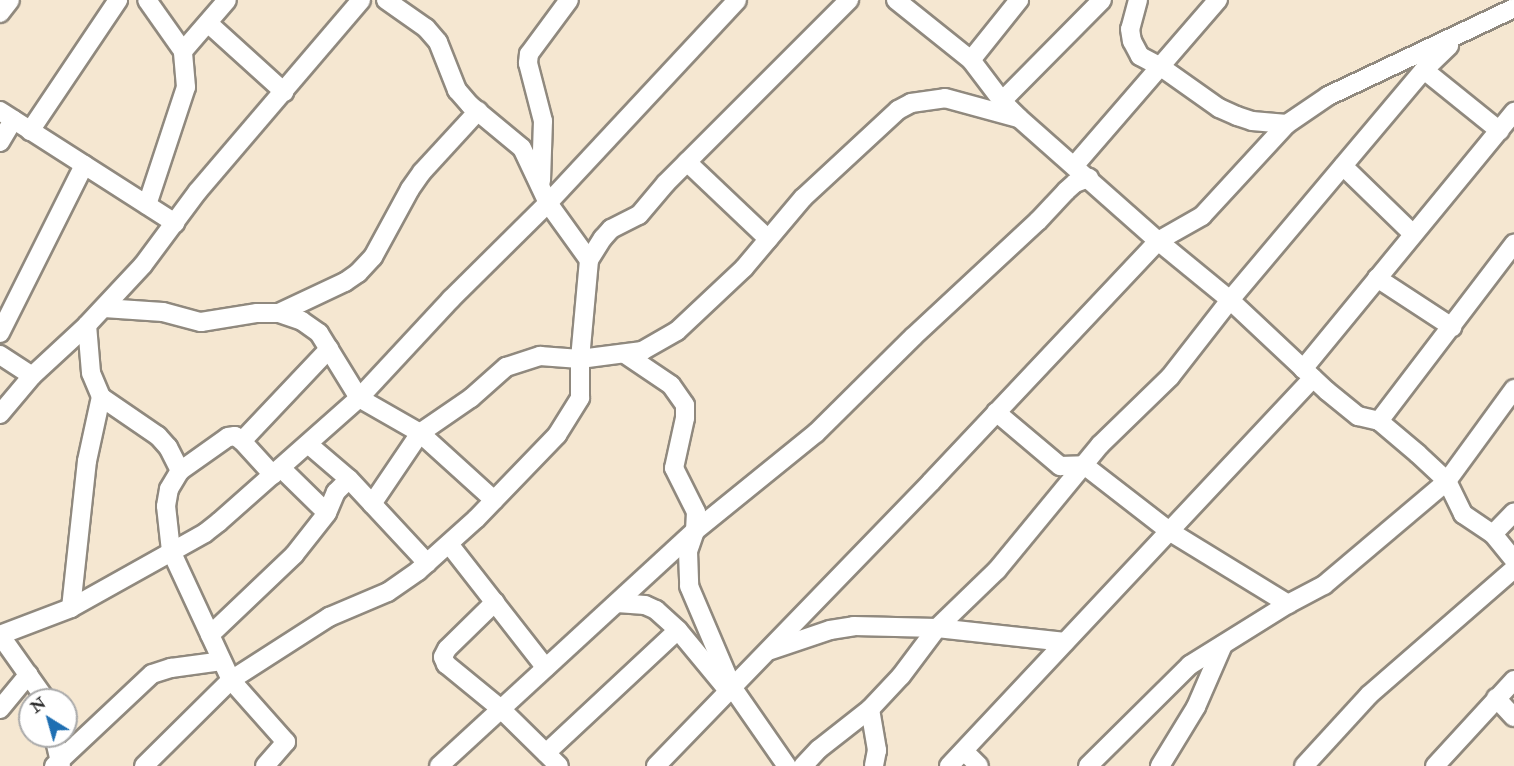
<!DOCTYPE html>
<html>
<head>
<meta charset="utf-8">
<style>
  body { margin:0 }
  #map { position:relative; width:1514px; height:766px; overflow:hidden; background:#f5e7d1; font-family:"IM FELL Double Pica",serif }
  div>[style] { position:absolute }
  [style*='--x'] { left:calc(var(--x)*1px); top:calc(var(--y)*1px); width:calc(var(--w)*1px); rotate:calc(var(--a)*1deg) }
  .roads { filter:drop-shadow(2px 0 #90897e) drop-shadow(-2px 0 #90897e) drop-shadow(0 2px #90897e) drop-shadow(0 -2px #90897e) }
  .minor>* { height:18px; margin:-9px; padding:0 9px; transform-origin:9px; border-radius:9px; background:#fff }
  span { translate:-50% -50%; white-space:nowrap; text-align:center; line-height:1.15; -webkit-text-stroke:4.5px #fff; paint-order:stroke }
  .north { position:absolute; left:18px; top:688px; width:60px; height:60px; box-sizing:border-box; background:#fff; border:2px solid #aaa; border-radius:50%; rotate:323deg; font-size:16px; font-weight:700; line-height:24px; text-align:center; color:#2b2b2b }
  .north::after { content:''; display:block; margin:auto; width:21px; height:27px; background:#1f6fb2; clip-path:polygon(50% 0,100% 100%,50% 72%,0 100%) }
</style>
</head>
<body>
<div id="map">
  <div class="roads">
    <div class="minor">
      <div style="--x:386;--y:0;--w:49;--a:35"></div>
      <div style="--x:426;--y:28;--w:18;--a:49"></div>
      <div style="--x:438;--y:42;--w:52;--a:68.4"></div>
      <div style="--x:457;--y:90;--w:20;--a:49"></div>
      <div style="--x:470;--y:105;--w:67;--a:39.6"></div>
      <div style="--x:522;--y:148;--w:61;--a:64.7"></div>
      <div style="--x:548;--y:203;--w:70;--a:54.3"></div>
      <div style="--x:896;--y:0;--w:96;--a:38.7"></div>
      <div style="--x:971;--y:60;--w:51;--a:52.9"></div>
      <div style="--x:1002;--y:101;--w:24;--a:45"></div>
      <div style="--x:1019;--y:118;--w:186;--a:41.5"></div>
      <div style="--x:1158;--y:241;--w:93;--a:39.3"></div>
      <div style="--x:1230;--y:300;--w:133;--a:43.2"></div>
      <div style="--x:1327;--y:391;--w:40;--a:39"></div>
      <div style="--x:1358;--y:416;--w:22;--a:13"></div>
      <div style="--x:1379;--y:421;--w:51;--a:40.2"></div>
      <div style="--x:1418;--y:454;--w:40;--a:43"></div>
      <div style="--x:1447;--y:481;--w:37;--a:64"></div>
      <div style="--x:1463;--y:514;--w:36;--a:34"></div>
      <div style="--x:1493;--y:534;--w:33;--a:51"></div>
      <div style="--x:1138;--y:0;--w:30;--a:105"></div>
      <div style="--x:1130;--y:29;--w:12;--a:81"></div>
      <div style="--x:1132;--y:41;--w:17;--a:62"></div>
      <div style="--x:1140;--y:56;--w:24;--a:28"></div>
      <div style="--x:1161;--y:67;--w:71;--a:35.3"></div>
      <div style="--x:1219;--y:108;--w:20;--a:24"></div>
      <div style="--x:1237;--y:116;--w:16;--a:18"></div>
      <div style="--x:1252;--y:121;--w:35;--a:5"></div>
      <div style="--x:0;--y:13;--w:16;--a:-52"></div>
      <div style="--x:208;--y:23;--w:103;--a:42.2"></div>
      <div style="--x:183;--y:51;--w:67;--a:-49.2"></div>
      <div style="--x:971;--y:60;--w:77;--a:-51.3"></div>
      <div style="--x:1424;--y:70;--w:97;--a:38.8"></div>
      <div style="--x:1002;--y:101;--w:142;--a:-45.3"></div>
      <div style="--x:0;--y:111;--w:208;--a:32.6"></div>
      <div style="--x:30;--y:131;--w:158;--a:-56.1"></div>
      <div style="--x:0;--y:142;--w:26;--a:-59"></div>
      <div style="--x:687;--y:162;--w:112;--a:43.5"></div>
      <div style="--x:1074;--y:166;--w:220;--a:-49.1"></div>
      <div style="--x:1343;--y:166;--w:98;--a:44.2"></div>
      <div style="--x:541;--y:181;--w:60;--a:-88.1"></div>
      <div style="--x:543;--y:121;--w:60;--a:-104.5"></div>
      <div style="--x:528;--y:63;--w:9;--a:-84"></div>
      <div style="--x:529;--y:54;--w:67;--a:-53.5"></div>
      <div style="--x:147;--y:205;--w:124;--a:-71.7"></div>
      <div style="--x:186;--y:87;--w:36;--a:-95"></div>
      <div style="--x:183;--y:51;--w:62;--a:-125.2"></div>
      <div style="--x:1377;--y:278;--w:90;--a:33.2"></div>
      <div style="--x:104;--y:308;--w:59;--a:3.9"></div>
      <div style="--x:163;--y:312;--w:39;--a:15"></div>
      <div style="--x:201;--y:322;--w:57;--a:-9.1"></div>
      <div style="--x:257;--y:313;--w:22;--a:0"></div>
      <div style="--x:279;--y:313;--w:24;--a:19"></div>
      <div style="--x:302;--y:321;--w:21;--a:35"></div>
      <div style="--x:319;--y:333;--w:76;--a:58.4"></div>
      <div style="--x:359;--y:398;--w:70;--a:29.8"></div>
      <div style="--x:420;--y:433;--w:100;--a:42.2"></div>
      <div style="--x:279;--y:313;--w:73;--a:-25.2"></div>
      <div style="--x:345;--y:282;--w:16;--a:-35"></div>
      <div style="--x:358;--y:273;--w:22;--a:-47"></div>
      <div style="--x:373;--y:257;--w:77;--a:-61.4"></div>
      <div style="--x:410;--y:189;--w:21;--a:-55"></div>
      <div style="--x:422;--y:172;--w:83;--a:-47.4"></div>
      <div style="--x:87;--y:325;--w:48;--a:85.2"></div>
      <div style="--x:91;--y:373;--w:26;--a:67"></div>
      <div style="--x:101;--y:397;--w:69;--a:34.4"></div>
      <div style="--x:158;--y:436;--w:15;--a:48"></div>
      <div style="--x:168;--y:447;--w:27;--a:63"></div>
      <div style="--x:0;--y:333;--w:188;--a:-63.4"></div>
      <div style="--x:625;--y:354;--w:55;--a:34"></div>
      <div style="--x:671;--y:385;--w:24;--a:55"></div>
      <div style="--x:685;--y:405;--w:13;--a:90"></div>
      <div style="--x:685;--y:418;--w:51;--a:102.4"></div>
      <div style="--x:674;--y:468;--w:49;--a:63.4"></div>
      <div style="--x:696;--y:512;--w:19;--a:93"></div>
      <div style="--x:695;--y:531;--w:21;--a:109"></div>
      <div style="--x:688;--y:551;--w:35;--a:88"></div>
      <div style="--x:689;--y:586;--w:110;--a:66.9"></div>
      <div style="--x:732;--y:687;--w:96;--a:55.2"></div>
      <div style="--x:0;--y:355;--w:38;--a:33"></div>
      <div style="--x:1303;--y:369;--w:333;--a:-50.6"></div>
      <div style="--x:996;--y:412;--w:84;--a:40.2"></div>
      <div style="--x:1060;--y:466;--w:24;--a:-2"></div>
      <div style="--x:1084;--y:465;--w:108;--a:37.8"></div>
      <div style="--x:1169;--y:531;--w:140;--a:31.5"></div>
      <div style="--x:0;--y:414;--w:50;--a:-49.9"></div>
      <div style="--x:32;--y:376;--w:75;--a:-42.8"></div>
      <div style="--x:87;--y:325;--w:82;--a:-47"></div>
      <div style="--x:143;--y:265;--w:92;--a:-53.4"></div>
      <div style="--x:198;--y:191;--w:251;--a:-49.5"></div>
      <div style="--x:1379;--y:421;--w:223;--a:-52.7"></div>
      <div style="--x:242;--y:441;--w:127;--a:-46.6"></div>
      <div style="--x:308;--y:444;--w:54;--a:40.5"></div>
      <div style="--x:349;--y:479;--w:115;--a:47.1"></div>
      <div style="--x:281;--y:468;--w:64;--a:44.4"></div>
      <div style="--x:372;--y:504;--w:86;--a:-55.9"></div>
      <div style="--x:420;--y:433;--w:62;--a:-34.5"></div>
      <div style="--x:471;--y:398;--w:47;--a:-41.5"></div>
      <div style="--x:506;--y:367;--w:36;--a:-18"></div>
      <div style="--x:540;--y:356;--w:40;--a:4.3"></div>
      <div style="--x:580;--y:359;--w:63;--a:-7.4"></div>
      <div style="--x:642;--y:351;--w:40;--a:-29.7"></div>
      <div style="--x:677;--y:331;--w:92;--a:-43.2"></div>
      <div style="--x:744;--y:268;--w:92;--a:-49.9"></div>
      <div style="--x:803;--y:198;--w:129;--a:-42.8"></div>
      <div style="--x:898;--y:110;--w:15;--a:-28"></div>
      <div style="--x:911;--y:103;--w:34;--a:-8"></div>
      <div style="--x:945;--y:98;--w:76;--a:15.3"></div>
      <div style="--x:1493;--y:534;--w:30;--a:-46"></div>
      <div style="--x:449;--y:544;--w:157;--a:52"></div>
      <div style="--x:495;--y:602;--w:67;--a:135.6"></div>
      <div style="--x:447;--y:649;--w:9;--a:117"></div>
      <div style="--x:443;--y:657;--w:8;--a:67"></div>
      <div style="--x:446;--y:664;--w:71;--a:39.3"></div>
      <div style="--x:501;--y:709;--w:81;--a:44.5"></div>
      <div style="--x:617;--y:603;--w:28;--a:4"></div>
      <div style="--x:645;--y:605;--w:12;--a:24"></div>
      <div style="--x:656;--y:610;--w:30;--a:42"></div>
      <div style="--x:678;--y:630;--w:75;--a:50.4"></div>
      <div style="--x:71;--y:608;--w:148;--a:-83.8"></div>
      <div style="--x:87;--y:461;--w:66;--a:-77.7"></div>
      <div style="--x:0;--y:635;--w:76;--a:-20.8"></div>
      <div style="--x:71;--y:608;--w:154;--a:-29.2"></div>
      <div style="--x:205;--y:533;--w:18;--a:-38"></div>
      <div style="--x:219;--y:522;--w:187;--a:-41.5"></div>
      <div style="--x:359;--y:398;--w:135;--a:-47.1"></div>
      <div style="--x:451;--y:299;--w:136;--a:-44.7"></div>
      <div style="--x:548;--y:203;--w:277;--a:-47"></div>
      <div style="--x:0;--y:635;--w:80;--a:54.7"></div>
      <div style="--x:210;--y:635;--w:116;--a:-43.6"></div>
      <div style="--x:294;--y:555;--w:53;--a:-51.8"></div>
      <div style="--x:327;--y:513;--w:23;--a:-67"></div>
      <div style="--x:336;--y:492;--w:18;--a:-45"></div>
      <div style="--x:771;--y:650;--w:62;--a:-18.7"></div>
      <div style="--x:830;--y:630;--w:24;--a:-9"></div>
      <div style="--x:854;--y:626;--w:83;--a:1.4"></div>
      <div style="--x:937;--y:628;--w:129;--a:6.2"></div>
      <div style="--x:1496;--y:698;--w:26;--a:47"></div>
      <div style="--x:0;--y:709;--w:45;--a:-50.4"></div>
      <div style="--x:870;--y:709;--w:42;--a:80.3"></div>
      <div style="--x:877;--y:750;--w:16;--a:101"></div>
      <div style="--x:54;--y:736;--w:31;--a:77"></div>
      <div style="--x:964;--y:751;--w:21;--a:45"></div>
      <div style="--x:546;--y:753;--w:180;--a:-43"></div>
      <div style="--x:54;--y:766;--w:134;--a:-43.2"></div>
      <div style="--x:152;--y:674;--w:20;--a:-18"></div>
      <div style="--x:171;--y:668;--w:51;--a:-7.8"></div>
      <div style="--x:144;--y:766;--w:122;--a:-44.7"></div>
      <div style="--x:231;--y:680;--w:117;--a:-32.7"></div>
      <div style="--x:329;--y:617;--w:64;--a:-23"></div>
      <div style="--x:388;--y:592;--w:37;--a:-35"></div>
      <div style="--x:418;--y:571;--w:78;--a:-41.9"></div>
      <div style="--x:476;--y:519;--w:117;--a:-46"></div>
      <div style="--x:557;--y:435;--w:44;--a:-58.1"></div>
      <div style="--x:580;--y:398;--w:39;--a:-90"></div>
      <div style="--x:580;--y:359;--w:99;--a:-84.8"></div>
      <div style="--x:589;--y:260;--w:26;--a:-58"></div>
      <div style="--x:603;--y:238;--w:12;--a:-48"></div>
      <div style="--x:611;--y:229;--w:31;--a:-27"></div>
      <div style="--x:639;--y:215;--w:42;--a:-49.8"></div>
      <div style="--x:666;--y:183;--w:259;--a:-45"></div>
      <div style="--x:265;--y:766;--w:32;--a:-49"></div>
      <div style="--x:286;--y:742;--w:83;--a:-131.6"></div>
      <div style="--x:231;--y:680;--w:142;--a:-114.9"></div>
      <div style="--x:171;--y:551;--w:45;--a:-96.3"></div>
      <div style="--x:166;--y:506;--w:17;--a:-80"></div>
      <div style="--x:169;--y:489;--w:21;--a:-59"></div>
      <div style="--x:180;--y:471;--w:59;--a:-35.3"></div>
      <div style="--x:228;--y:437;--w:7;--a:-8"></div>
      <div style="--x:235;--y:436;--w:9;--a:36"></div>
      <div style="--x:242;--y:441;--w:46;--a:47.6"></div>
      <div style="--x:439;--y:766;--w:348;--a:-42.6"></div>
      <div style="--x:695;--y:531;--w:156;--a:-39"></div>
      <div style="--x:816;--y:433;--w:136;--a:-44.7"></div>
      <div style="--x:913;--y:337;--w:171;--a:-42.9"></div>
      <div style="--x:1038;--y:221;--w:41;--a:-47"></div>
      <div style="--x:1066;--y:191;--w:12;--a:-42"></div>
      <div style="--x:1075;--y:183;--w:15;--a:-20"></div>
      <div style="--x:656;--y:766;--w:395;--a:-45.9"></div>
      <div style="--x:931;--y:482;--w:331;--a:-46.7"></div>
      <div style="--x:1158;--y:241;--w:51;--a:-29.6"></div>
      <div style="--x:1202;--y:216;--w:125;--a:-47.3"></div>
      <div style="--x:1287;--y:124;--w:50;--a:-34.3"></div>
      <div style="--x:1328;--y:96;--w:206;--a:-25.3"></div>
      <div style="--x:803;--y:766;--w:23;--a:-47"></div>
      <div style="--x:819;--y:749;--w:65;--a:-38.1"></div>
      <div style="--x:870;--y:709;--w:45;--a:-46.8"></div>
      <div style="--x:901;--y:676;--w:60;--a:-53.1"></div>
      <div style="--x:937;--y:628;--w:83;--a:-44"></div>
      <div style="--x:997;--y:570;--w:162;--a:-50.5"></div>
      <div style="--x:1100;--y:445;--w:98;--a:-44.2"></div>
      <div style="--x:1170;--y:377;--w:98;--a:-52.1"></div>
      <div style="--x:1230;--y:300;--w:301;--a:-49.9"></div>
      <div style="--x:1424;--y:70;--w:35;--a:-44"></div>
      <div style="--x:949;--y:766;--w:532;--a:-46.83"></div>
      <div style="--x:1088;--y:766;--w:144;--a:-44.7"></div>
      <div style="--x:1190;--y:665;--w:115;--a:-31.9"></div>
      <div style="--x:1288;--y:604;--w:41;--a:-27.8"></div>
      <div style="--x:1324;--y:585;--w:161;--a:-40.2"></div>
      <div style="--x:1447;--y:481;--w:114;--a:-53.9"></div>
      <div style="--x:1160;--y:766;--w:69;--a:-58.6"></div>
      <div style="--x:1196;--y:707;--w:68;--a:-66.5"></div>
      <div style="--x:1304;--y:766;--w:96;--a:-47.5"></div>
      <div style="--x:1369;--y:695;--w:192;--a:-41"></div>
      <div style="--x:1435;--y:766;--w:117;--a:-47.4"></div>
    </div>
  </div>
  <div class="north">N</div>
</div>
</body>
</html>
